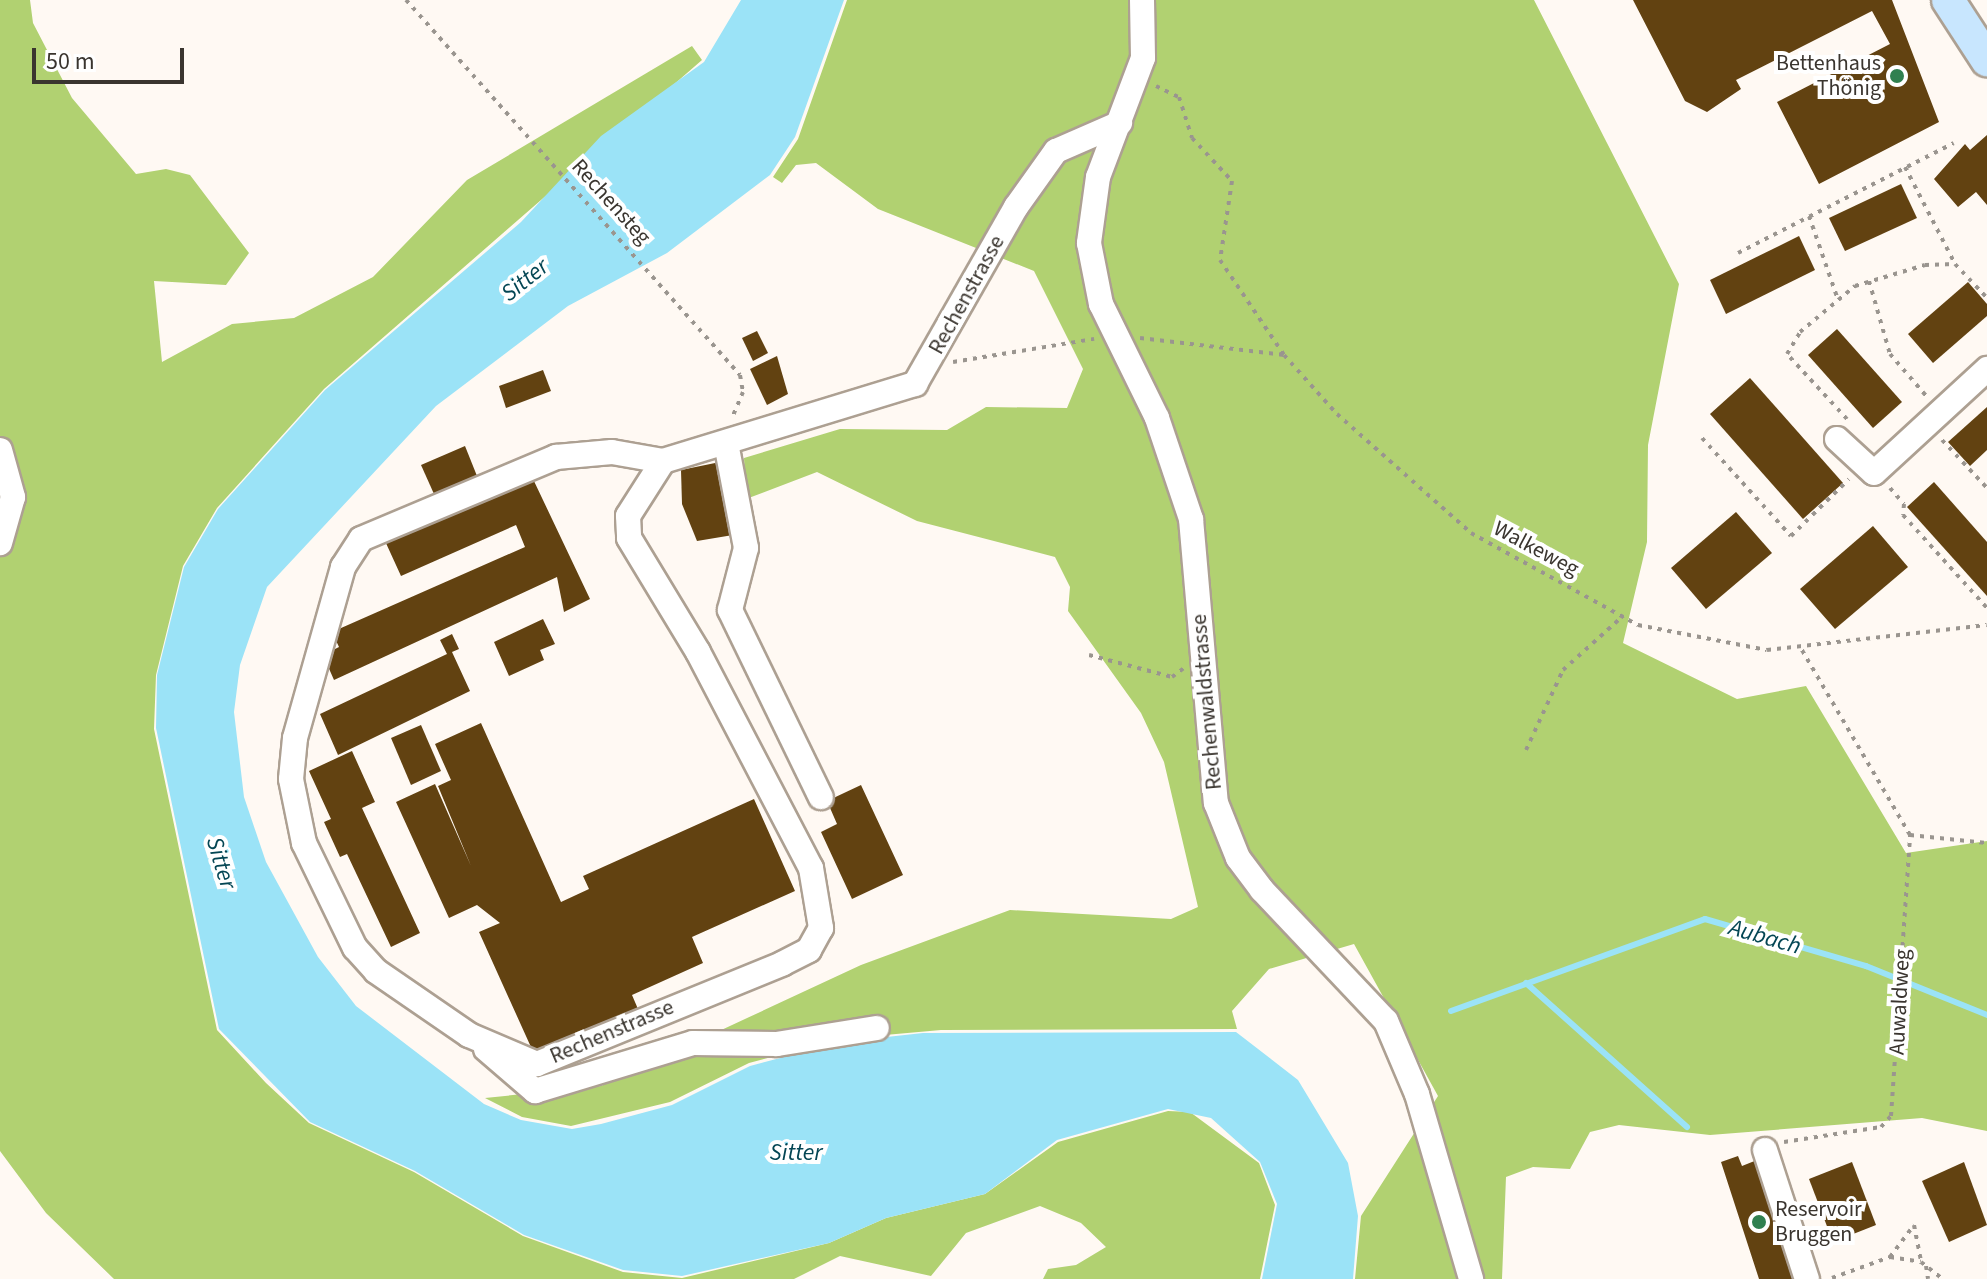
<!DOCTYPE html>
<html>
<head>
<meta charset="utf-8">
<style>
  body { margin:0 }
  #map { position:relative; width:1987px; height:1279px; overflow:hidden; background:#fff9f3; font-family:"Source Sans 3",sans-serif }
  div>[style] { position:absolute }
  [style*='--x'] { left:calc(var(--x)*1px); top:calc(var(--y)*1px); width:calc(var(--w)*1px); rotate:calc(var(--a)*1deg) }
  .forest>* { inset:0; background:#b1d171 }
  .water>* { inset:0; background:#9be3f7 }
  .stream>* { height:6px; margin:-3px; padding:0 3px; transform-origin:3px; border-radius:3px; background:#9be3f7 }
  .building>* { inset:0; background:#624211 }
  .path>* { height:4px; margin-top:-2px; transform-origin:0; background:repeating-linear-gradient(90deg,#9a958f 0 4px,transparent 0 10px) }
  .roads { filter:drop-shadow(2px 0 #ada092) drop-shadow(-2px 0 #ada092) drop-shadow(0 2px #ada092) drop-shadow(0 -2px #ada092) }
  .minor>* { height:24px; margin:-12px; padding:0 12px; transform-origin:12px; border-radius:12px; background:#fff }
  .major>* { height:32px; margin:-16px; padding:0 16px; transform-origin:16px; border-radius:16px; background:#c8e6fe }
  .dots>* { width:22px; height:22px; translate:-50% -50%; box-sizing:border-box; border:4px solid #fff; border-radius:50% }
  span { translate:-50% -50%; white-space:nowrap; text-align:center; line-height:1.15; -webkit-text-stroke:8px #fff; paint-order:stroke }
  .poi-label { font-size:22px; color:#3a352f }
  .right { translate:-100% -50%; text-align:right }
  .left { translate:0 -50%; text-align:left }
  .street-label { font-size:22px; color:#3a352f }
  .water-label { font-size:24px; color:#044654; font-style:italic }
  .scale { position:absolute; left:32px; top:48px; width:152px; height:36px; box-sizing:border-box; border:4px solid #3a352f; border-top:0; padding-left:10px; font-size:24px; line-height:28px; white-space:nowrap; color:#3a352f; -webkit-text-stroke:6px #fff; paint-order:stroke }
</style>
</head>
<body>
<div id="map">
  <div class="forest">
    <div style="clip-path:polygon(0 0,30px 0,33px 23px,72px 98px,136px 174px,166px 169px,190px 175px,249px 253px,226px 285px,154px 281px,162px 362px,232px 324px,294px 318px,373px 277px,467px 180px,692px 46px,702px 60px,324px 389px,217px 508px,183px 566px,156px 675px,154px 729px,217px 1030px,266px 1083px,309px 1123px,414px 1172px,523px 1236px,623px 1272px,682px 1278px,829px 1243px,886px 1218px,985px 1194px,1058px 1142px,1168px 1111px,1190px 1112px,1259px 1163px,1275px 1205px,1260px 1279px,1043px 1279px,1048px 1269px,1076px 1265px,1106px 1247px,1081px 1223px,1040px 1206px,966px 1233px,931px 1276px,840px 1256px,794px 1279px,114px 1279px,46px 1213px,0 1151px)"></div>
    <div style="clip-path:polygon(847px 0,1534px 0,1679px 284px,1648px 445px,1647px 542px,1623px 643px,1737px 699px,1806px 686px,1906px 853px,1987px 841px,1987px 1131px,1922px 1118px,1710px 1135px,1619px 1125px,1590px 1132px,1570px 1169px,1533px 1167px,1506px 1177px,1502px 1279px,1355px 1279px,1361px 1216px,1438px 1096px,1354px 944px,1269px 969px,1232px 1011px,1237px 1029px,941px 1030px,840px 1039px,749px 1063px,670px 1102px,571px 1126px,522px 1117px,485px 1098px,601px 1086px,861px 965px,1010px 910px,1171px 919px,1198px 907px,1164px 762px,1141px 713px,1068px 611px,1070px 587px,1055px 557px,917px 521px,817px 472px,746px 499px,744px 458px,840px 429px,947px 430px,986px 407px,1067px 408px,1083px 369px,1034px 271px,878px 209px,816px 163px,796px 165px,782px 183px,773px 177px,798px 139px)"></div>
  </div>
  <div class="water">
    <div style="clip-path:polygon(741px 0,844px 0,795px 137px,770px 175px,667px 253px,568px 306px,436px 406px,267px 587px,240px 665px,234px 712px,244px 797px,266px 862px,318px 957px,356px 1006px,484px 1104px,521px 1120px,572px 1129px,601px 1124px,672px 1105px,750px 1066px,841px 1042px,923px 1033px,1236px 1032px,1298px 1080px,1348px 1163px,1358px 1216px,1353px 1279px,1262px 1279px,1277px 1204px,1260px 1162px,1211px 1118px,1168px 1109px,1057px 1140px,985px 1194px,886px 1218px,829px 1243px,682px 1276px,623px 1270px,524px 1235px,415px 1171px,310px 1122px,219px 1029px,156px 728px,157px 675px,184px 567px,218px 509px,325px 390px,521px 222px,601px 136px,704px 62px)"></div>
  </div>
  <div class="stream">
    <div style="--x:1526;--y:983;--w:216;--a:41.8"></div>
    <div style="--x:1451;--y:1011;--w:270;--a:-19.9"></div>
    <div style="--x:1705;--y:919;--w:168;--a:16.3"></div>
    <div style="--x:1866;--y:966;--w:131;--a:22"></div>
  </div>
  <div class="building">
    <div style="clip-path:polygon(1633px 0,1892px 0,1939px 122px,1819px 184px,1777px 102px,1890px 44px,1872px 11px,1736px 80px,1741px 89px,1707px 112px,1685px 101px)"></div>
    <div style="clip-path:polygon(1987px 135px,1987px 205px,1976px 192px,1958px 207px,1934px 179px,1965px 144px,1970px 150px)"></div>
    <div style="clip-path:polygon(1901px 184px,1917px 218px,1845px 251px,1829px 218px)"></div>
    <div style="clip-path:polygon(1799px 236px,1815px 270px,1726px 314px,1710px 280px)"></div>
    <div style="clip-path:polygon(1968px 282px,1987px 304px,1987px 316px,1933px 363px,1908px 334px)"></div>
    <div style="clip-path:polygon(1837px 329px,1902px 402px,1873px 428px,1808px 355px)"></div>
    <div style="clip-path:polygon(757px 331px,768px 353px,753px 361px,742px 338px)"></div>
    <div style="clip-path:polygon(777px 356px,788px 394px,767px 405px,750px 369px)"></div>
    <div style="clip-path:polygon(543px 370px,551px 391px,506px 408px,499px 386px)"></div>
    <div style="clip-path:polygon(1750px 378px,1843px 483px,1803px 519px,1710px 414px)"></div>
    <div style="clip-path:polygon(1987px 407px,1987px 450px,1970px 466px,1948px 442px)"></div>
    <div style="clip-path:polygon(465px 446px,477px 476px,434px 494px,421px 465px)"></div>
    <div style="clip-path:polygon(720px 462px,733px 535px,697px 541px,682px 504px,681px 470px)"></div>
    <div style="clip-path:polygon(533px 479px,590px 599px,564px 612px,557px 577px,334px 680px,323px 655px,339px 647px,332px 632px,525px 547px,516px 525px,401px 576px,385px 541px)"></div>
    <div style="clip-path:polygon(1934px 482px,1987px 542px,1987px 596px,1907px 507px)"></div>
    <div style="clip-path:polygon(1736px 512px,1772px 553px,1706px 609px,1671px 568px)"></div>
    <div style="clip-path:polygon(1873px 526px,1908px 567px,1835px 629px,1800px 589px)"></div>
    <div style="clip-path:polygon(543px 619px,555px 644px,540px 650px,544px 660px,509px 676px,494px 642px)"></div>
    <div style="clip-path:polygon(452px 634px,459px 649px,452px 652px,470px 691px,338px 755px,320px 714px,447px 654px,440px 640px)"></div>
    <div style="clip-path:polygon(481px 723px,561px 902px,589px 889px,583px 876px,754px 799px,795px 891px,692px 937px,703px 963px,632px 995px,638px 1009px,535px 1056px,479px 932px,500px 923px,477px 905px,449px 918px,396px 802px,435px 784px,471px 866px,438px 786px,451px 780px,435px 744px)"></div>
    <div style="clip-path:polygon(421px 725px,441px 771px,411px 785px,391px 738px)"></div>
    <div style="clip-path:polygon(352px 751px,375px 802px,362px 808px,420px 933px,391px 947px,347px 854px,340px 857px,324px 822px,331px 819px,309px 771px)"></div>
    <div style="clip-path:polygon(861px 785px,903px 875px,852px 899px,821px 832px,837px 824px,827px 801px)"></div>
    <div style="clip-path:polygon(1738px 1156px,1742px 1166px,1757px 1160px,1796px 1279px,1759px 1279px,1721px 1162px)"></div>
    <div style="clip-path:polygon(1852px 1162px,1876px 1225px,1833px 1242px,1809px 1179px)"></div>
    <div style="clip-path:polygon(1964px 1162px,1987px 1225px,1949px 1242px,1922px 1181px)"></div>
  </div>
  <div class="path">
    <div style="--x:406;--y:0;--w:502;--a:48.31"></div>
    <div style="--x:740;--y:375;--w:17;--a:80"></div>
    <div style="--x:743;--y:392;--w:28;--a:113"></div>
    <div style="--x:1156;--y:86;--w:25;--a:26"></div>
    <div style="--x:1179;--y:97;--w:43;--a:72.4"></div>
    <div style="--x:1192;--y:138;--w:59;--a:47.1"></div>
    <div style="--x:1232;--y:181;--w:80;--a:98.6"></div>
    <div style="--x:1220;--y:260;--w:115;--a:56"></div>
    <div style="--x:1905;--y:167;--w:109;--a:62.7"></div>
    <div style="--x:1955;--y:264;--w:47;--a:46.7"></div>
    <div style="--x:1809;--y:216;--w:86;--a:70.9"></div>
    <div style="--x:1738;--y:253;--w:242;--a:-27"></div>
    <div style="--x:1869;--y:281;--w:76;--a:74"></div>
    <div style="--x:1890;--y:354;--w:58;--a:49.2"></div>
    <div style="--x:1140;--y:338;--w:145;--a:6.7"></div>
    <div style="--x:1284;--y:355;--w:79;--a:48.1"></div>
    <div style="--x:1337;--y:414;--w:179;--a:41.6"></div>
    <div style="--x:1471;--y:533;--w:191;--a:28.9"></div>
    <div style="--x:1638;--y:625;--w:131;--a:11"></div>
    <div style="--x:1767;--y:650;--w:221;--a:-6.5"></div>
    <div style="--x:953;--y:362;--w:143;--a:-9.3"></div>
    <div style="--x:1847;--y:419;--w:88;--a:-132.7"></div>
    <div style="--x:1787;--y:354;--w:26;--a:-59"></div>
    <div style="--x:1800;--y:332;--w:72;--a:-39.9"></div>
    <div style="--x:1855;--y:286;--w:73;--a:-16.7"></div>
    <div style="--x:1925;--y:265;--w:30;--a:-2"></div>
    <div style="--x:1702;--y:438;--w:132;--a:47.8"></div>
    <div style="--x:1791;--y:536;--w:81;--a:-44.5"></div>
    <div style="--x:1942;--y:440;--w:66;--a:46.8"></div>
    <div style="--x:1890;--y:488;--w:21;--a:49"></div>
    <div style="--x:1904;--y:504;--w:11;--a:95"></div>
    <div style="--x:1903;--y:515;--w:125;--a:47.9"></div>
    <div style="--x:1089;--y:655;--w:86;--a:14.8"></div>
    <div style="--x:1172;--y:677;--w:15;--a:-37"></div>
    <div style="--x:1526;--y:750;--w:88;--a:-65.2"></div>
    <div style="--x:1563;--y:670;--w:81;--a:-42"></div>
    <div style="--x:1910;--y:835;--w:77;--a:5.9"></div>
    <div style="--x:1784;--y:1142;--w:98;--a:-8.8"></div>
    <div style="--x:1881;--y:1127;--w:15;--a:-48"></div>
    <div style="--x:1891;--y:1116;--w:282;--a:-86.1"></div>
    <div style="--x:1910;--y:835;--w:218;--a:-120.3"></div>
    <div style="--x:1890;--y:1257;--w:31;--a:9"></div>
    <div style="--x:1926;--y:1266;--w:13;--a:81"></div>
    <div style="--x:1832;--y:1278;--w:62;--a:-19.9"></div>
    <div style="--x:1890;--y:1257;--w:40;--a:-53"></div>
    <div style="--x:1914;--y:1225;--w:38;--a:79"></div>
    <div style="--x:1921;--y:1262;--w:28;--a:38"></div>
  </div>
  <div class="roads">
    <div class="minor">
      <div style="--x:1142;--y:0;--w:58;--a:89"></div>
      <div style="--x:1143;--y:58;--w:127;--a:110.7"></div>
      <div style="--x:1098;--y:177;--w:67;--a:97.8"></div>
      <div style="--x:1089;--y:243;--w:62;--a:78.9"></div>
      <div style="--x:1101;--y:304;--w:127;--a:63.8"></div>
      <div style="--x:1157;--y:418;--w:107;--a:71.4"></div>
      <div style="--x:1191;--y:519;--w:285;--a:85"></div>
      <div style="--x:1216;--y:803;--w:59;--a:68.2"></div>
      <div style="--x:1238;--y:858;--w:40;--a:53"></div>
      <div style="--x:1262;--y:890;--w:180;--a:46.6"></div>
      <div style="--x:1386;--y:1021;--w:79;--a:67"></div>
      <div style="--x:1417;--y:1094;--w:193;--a:73.7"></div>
      <div style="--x:1837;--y:439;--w:50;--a:42.6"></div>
      <div style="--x:1874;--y:473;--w:154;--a:-42.6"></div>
      <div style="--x:726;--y:443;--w:107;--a:79.2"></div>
      <div style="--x:746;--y:548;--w:64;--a:104.5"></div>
      <div style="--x:730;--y:610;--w:208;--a:64.1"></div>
      <div style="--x:0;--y:450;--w:49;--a:74.5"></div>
      <div style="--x:13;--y:497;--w:48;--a:105.8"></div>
      <div style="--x:663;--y:461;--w:65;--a:122.5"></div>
      <div style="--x:628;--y:516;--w:22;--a:87"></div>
      <div style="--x:629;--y:538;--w:133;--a:58.8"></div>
      <div style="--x:698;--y:652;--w:244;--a:62.4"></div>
      <div style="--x:811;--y:868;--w:61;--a:80.5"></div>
      <div style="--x:821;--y:928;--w:25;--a:119"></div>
      <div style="--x:809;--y:950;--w:30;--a:153"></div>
      <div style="--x:782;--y:964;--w:265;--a:157.8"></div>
      <div style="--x:537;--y:1064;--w:74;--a:-156.9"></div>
      <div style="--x:469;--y:1035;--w:113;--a:-145.5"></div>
      <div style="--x:376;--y:971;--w:31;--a:-132"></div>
      <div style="--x:355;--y:948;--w:117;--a:-115.9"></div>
      <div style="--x:304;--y:843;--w:65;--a:-101.5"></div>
      <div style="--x:291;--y:779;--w:41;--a:-84.4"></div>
      <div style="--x:295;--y:738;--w:178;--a:-74.3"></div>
      <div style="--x:343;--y:567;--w:33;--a:-57"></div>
      <div style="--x:361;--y:539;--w:212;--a:-22.8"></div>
      <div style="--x:556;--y:457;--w:56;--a:-5.1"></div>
      <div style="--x:612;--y:452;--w:52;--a:10"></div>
      <div style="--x:663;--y:461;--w:264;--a:-17"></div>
      <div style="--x:915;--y:384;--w:204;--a:-60.3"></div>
      <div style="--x:1016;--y:207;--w:69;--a:-54.5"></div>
      <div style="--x:1056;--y:151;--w:70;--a:-23.6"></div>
      <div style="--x:486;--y:1049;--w:65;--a:40.6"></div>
      <div style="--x:535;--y:1091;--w:165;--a:-16.9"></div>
      <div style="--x:693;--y:1043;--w:84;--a:0.7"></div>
      <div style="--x:777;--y:1044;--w:101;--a:-9.1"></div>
      <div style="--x:1765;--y:1150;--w:136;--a:72"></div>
    </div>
    <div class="major">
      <div style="--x:1948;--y:0;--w:72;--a:57"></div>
    </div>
  </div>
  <div class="dots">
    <div style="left:1897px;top:76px;background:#308050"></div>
    <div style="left:1759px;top:1222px;background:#308050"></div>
  </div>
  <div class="poi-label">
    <span class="right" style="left:1881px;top:76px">Bettenhaus<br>Thönig</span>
    <span class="left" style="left:1775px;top:1222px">Reservoir<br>Bruggen</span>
  </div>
  <div class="street-label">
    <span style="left:611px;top:202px;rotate:48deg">Rechensteg</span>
    <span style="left:967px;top:295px;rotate:-61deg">Rechenstrasse</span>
    <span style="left:1536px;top:549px;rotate:28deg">Walkeweg</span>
    <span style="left:1207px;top:702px;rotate:-95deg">Rechenwaldstrasse</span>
    <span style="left:1900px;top:1002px;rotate:-87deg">Auwaldweg</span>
    <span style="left:612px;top:1032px;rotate:-23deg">Rechenstrasse</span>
  </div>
  <div class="water-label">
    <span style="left:525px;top:280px;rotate:-39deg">Sitter</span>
    <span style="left:221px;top:863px;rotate:73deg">Sitter</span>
    <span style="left:1765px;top:937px;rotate:16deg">Aubach</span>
    <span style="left:796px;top:1153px">Sitter</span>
  </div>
  <div class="scale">50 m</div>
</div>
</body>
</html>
